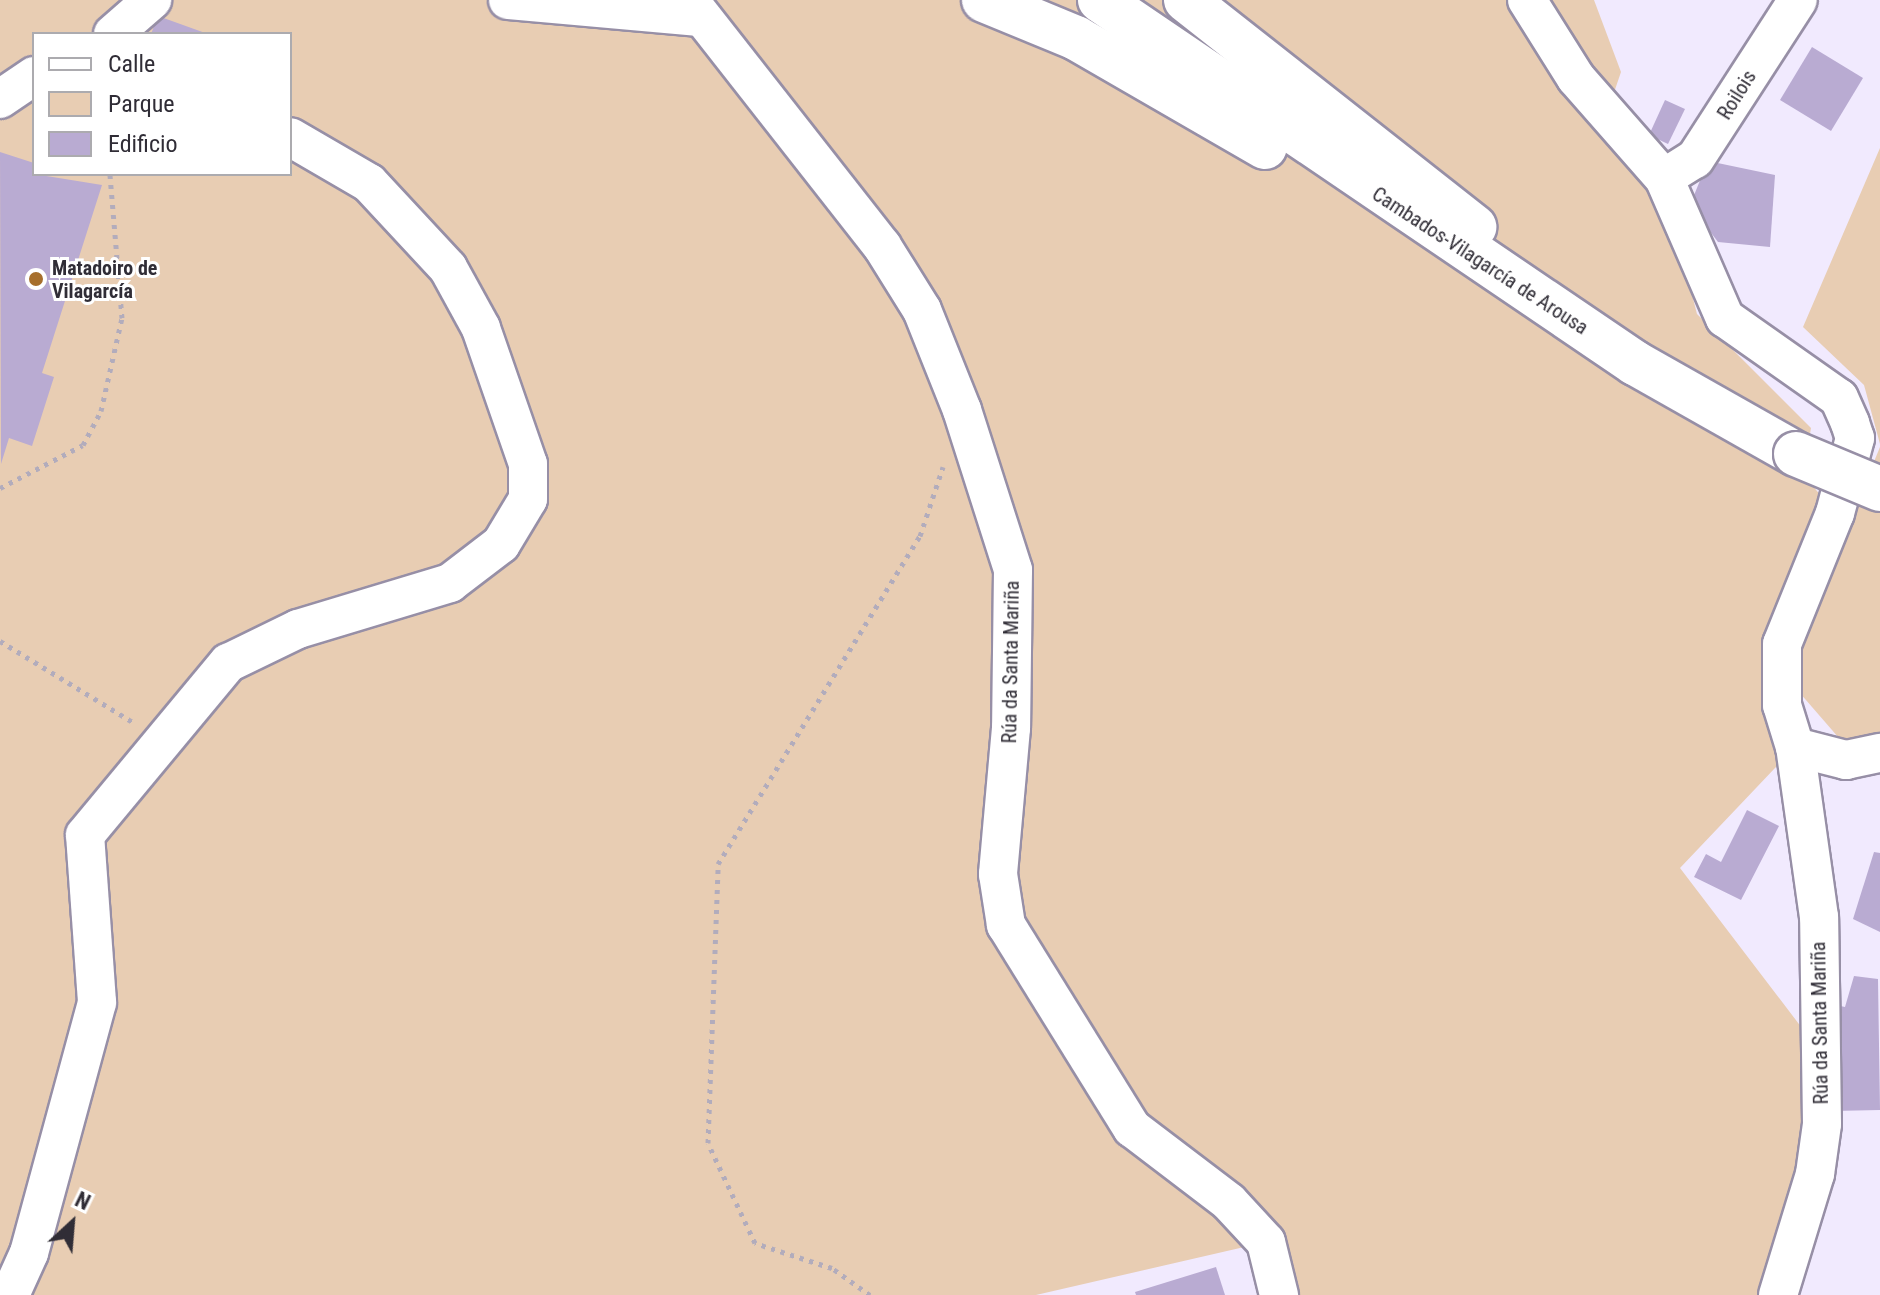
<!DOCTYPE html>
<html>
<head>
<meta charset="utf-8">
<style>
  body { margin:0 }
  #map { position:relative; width:1880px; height:1295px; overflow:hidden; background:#f1eafe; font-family:"Roboto Condensed",sans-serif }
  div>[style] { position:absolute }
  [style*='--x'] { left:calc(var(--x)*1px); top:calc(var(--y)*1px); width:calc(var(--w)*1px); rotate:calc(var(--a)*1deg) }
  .green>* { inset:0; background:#e8cdb3 }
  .building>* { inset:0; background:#b9abd2 }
  .path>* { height:5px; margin-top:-2.5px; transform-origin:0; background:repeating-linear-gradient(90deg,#b2acbc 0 4px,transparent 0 10px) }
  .roads { filter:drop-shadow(2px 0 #978fa6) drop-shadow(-2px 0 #978fa6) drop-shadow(0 2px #978fa6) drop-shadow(0 -2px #978fa6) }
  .minor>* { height:38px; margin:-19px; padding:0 19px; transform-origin:19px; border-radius:19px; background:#fff }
  .highway>* { height:44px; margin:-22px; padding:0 22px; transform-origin:22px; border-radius:22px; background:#fff }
  .bridges { filter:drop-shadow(2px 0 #978fa6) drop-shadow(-2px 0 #978fa6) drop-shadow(0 2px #978fa6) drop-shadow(0 -2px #978fa6) }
  .highway-bridge>* { height:44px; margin:-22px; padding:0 22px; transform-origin:22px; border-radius:22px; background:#fff }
  .dots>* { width:22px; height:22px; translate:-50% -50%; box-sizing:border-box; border:4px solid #fff; border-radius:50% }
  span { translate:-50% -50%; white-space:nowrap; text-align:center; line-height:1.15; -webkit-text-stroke:6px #fff; paint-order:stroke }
  .street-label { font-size:20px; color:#302d36 }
  .poi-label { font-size:20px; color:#302d36; font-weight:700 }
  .left { translate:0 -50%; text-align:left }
  .legend { position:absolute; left:32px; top:32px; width:260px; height:144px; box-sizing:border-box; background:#fff; border:2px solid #acabaf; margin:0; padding:10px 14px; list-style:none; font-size:24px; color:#302d36 }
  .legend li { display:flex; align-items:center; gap:16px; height:40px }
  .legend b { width:40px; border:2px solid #acabaf }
  .north { position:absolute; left:32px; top:1183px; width:80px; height:80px; -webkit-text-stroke:6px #fff; paint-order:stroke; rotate:26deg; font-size:22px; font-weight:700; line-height:32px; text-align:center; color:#302d36 }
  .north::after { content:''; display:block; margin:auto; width:28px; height:36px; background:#302d36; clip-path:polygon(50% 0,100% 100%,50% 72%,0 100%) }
</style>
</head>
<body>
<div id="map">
  <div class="green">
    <div style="clip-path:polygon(evenodd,0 0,1594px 0,1621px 72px,1607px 113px,1671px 213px,1697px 314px,1811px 428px,1803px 474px,1835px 513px,1782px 644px,1795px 747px,1680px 868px,1821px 1053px,1778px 1295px,1279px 1295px,1266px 1242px,1036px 1295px,0 1295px,0 0,34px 34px,290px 34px,290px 174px,34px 174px,34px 34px)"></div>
    <div style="clip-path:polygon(1880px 148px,1880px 444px,1864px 385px,1803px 327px)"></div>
    <div style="clip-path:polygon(1880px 447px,1880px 747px,1845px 745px,1799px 692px,1798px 647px)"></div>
  </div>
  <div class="building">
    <div style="clip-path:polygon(158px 16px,208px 34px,151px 34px)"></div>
    <div style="clip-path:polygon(1812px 47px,1863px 78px,1831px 131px,1780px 100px)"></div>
    <div style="clip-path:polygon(1665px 100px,1685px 109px,1668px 144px,1649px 135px)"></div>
    <div style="clip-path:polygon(0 152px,34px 163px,34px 174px,102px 185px,42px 373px,54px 377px,32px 446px,9px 438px,1px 464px)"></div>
    <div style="clip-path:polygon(1708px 161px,1775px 175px,1770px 247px,1718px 242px,1690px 205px)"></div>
    <div style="clip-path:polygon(1747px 810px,1779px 826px,1741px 900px,1694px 877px,1706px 854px,1721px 862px)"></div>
    <div style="clip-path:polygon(1874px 852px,1880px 853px,1880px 932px,1853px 919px)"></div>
    <div style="clip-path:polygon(1854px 976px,1878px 979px,1880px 1110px,1832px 1111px,1831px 1004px,1845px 1007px)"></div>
    <div style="clip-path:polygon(1216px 1267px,1225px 1295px,1136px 1295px,1135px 1292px)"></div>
  </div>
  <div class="path">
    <div style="--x:0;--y:488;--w:93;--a:-27.4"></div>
    <div style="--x:83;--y:445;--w:38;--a:-62"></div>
    <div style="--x:101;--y:411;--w:95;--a:-77.3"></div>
    <div style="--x:122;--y:318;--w:144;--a:-94.8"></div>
    <div style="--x:0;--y:641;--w:159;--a:31.4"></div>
    <div style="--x:870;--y:1295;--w:47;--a:-144.6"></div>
    <div style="--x:832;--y:1268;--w:81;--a:-162"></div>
    <div style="--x:755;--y:1243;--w:110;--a:-115.2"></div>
    <div style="--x:708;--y:1143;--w:279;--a:-87.9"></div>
    <div style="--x:718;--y:864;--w:385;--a:-58.4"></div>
    <div style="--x:920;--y:536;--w:73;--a:-71.6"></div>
  </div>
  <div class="roads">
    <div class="minor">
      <div style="--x:508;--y:0;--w:193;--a:5.1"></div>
      <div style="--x:689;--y:0;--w:313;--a:51.9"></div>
      <div style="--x:882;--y:246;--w:75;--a:58"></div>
      <div style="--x:922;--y:310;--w:108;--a:68.2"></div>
      <div style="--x:962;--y:410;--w:168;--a:72.3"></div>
      <div style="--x:1013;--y:570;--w:158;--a:90.7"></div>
      <div style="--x:1011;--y:728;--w:147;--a:95.1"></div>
      <div style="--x:998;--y:874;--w:52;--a:81.1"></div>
      <div style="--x:1006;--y:925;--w:239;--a:58.2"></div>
      <div style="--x:1132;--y:1128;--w:122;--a:37.3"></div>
      <div style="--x:1229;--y:1202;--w:54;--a:47.2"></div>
      <div style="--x:1266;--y:1242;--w:55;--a:76.2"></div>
      <div style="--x:1527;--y:0;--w:92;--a:57.9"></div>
      <div style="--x:1576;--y:78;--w:133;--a:48.7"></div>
      <div style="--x:1664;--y:178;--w:153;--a:66.5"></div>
      <div style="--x:1725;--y:318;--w:139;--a:35.1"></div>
      <div style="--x:1839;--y:398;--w:27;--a:66"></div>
      <div style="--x:1850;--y:423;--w:16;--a:72"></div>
      <div style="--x:1855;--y:438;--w:78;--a:104.9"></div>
      <div style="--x:1835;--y:513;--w:141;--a:112"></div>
      <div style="--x:1782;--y:644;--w:61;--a:90"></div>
      <div style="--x:1782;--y:705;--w:44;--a:72.8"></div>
      <div style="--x:1795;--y:747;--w:53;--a:14.3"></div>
      <div style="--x:1846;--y:760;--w:35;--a:-12"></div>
      <div style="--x:113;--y:34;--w:52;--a:-41.1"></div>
      <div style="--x:0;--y:99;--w:41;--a:-34.1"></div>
      <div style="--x:1664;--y:178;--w:36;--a:-32"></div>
      <div style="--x:1695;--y:159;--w:189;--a:-57.1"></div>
      <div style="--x:10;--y:1295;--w:46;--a:-65.7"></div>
      <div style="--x:29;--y:1253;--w:260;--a:-74.8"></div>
      <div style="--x:97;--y:1002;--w:167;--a:-94.1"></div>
      <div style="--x:85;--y:835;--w:224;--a:-50.3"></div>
      <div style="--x:228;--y:663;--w:78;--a:-25.9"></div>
      <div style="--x:298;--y:629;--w:159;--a:-16.8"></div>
      <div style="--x:450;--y:583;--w:64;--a:-37.4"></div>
      <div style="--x:501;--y:544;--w:52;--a:-59"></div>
      <div style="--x:528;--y:499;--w:35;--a:-90"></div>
      <div style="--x:528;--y:464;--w:144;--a:-109.1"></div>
      <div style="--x:481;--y:328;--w:68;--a:-118.8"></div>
      <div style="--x:448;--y:268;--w:116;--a:-132.9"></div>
      <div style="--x:369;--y:183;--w:91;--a:-149.8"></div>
      <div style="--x:1778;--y:1295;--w:127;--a:-73"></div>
      <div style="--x:1815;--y:1174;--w:50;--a:-82"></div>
      <div style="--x:1822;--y:1124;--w:207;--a:-90.8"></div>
      <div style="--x:1819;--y:917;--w:172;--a:-98"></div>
    </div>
    <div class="highway">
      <div style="--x:984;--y:0;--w:100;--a:22.4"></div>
      <div style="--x:1076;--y:38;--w:218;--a:30"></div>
      <div style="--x:1100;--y:0;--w:647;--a:34.16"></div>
      <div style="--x:1635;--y:363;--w:185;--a:29.5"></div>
      <div style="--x:1186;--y:0;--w:367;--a:38.2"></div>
    </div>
  </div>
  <div class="bridges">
    <div class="highway-bridge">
      <div style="--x:1796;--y:454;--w:91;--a:22.6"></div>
    </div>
  </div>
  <div class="dots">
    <div style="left:36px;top:279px;background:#a76f2c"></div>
  </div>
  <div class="street-label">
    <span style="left:1737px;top:95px;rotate:-58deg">Roilois</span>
    <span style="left:1480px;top:261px;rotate:33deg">Cambados-Vilagarcía de Arousa</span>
    <span style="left:1011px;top:662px;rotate:-89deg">Rúa da Santa Mariña</span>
    <span style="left:1820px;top:1023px;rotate:-91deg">Rúa da Santa Mariña</span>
  </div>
  <div class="poi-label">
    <span class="left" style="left:52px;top:280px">Matadoiro de<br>Vilagarcía</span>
  </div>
  <ul class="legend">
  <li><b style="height:10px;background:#fff"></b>Calle</li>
  <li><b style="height:22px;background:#e8cdb3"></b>Parque</li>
  <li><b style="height:22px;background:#b9abd2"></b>Edificio</li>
  </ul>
  <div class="north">N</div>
</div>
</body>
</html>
